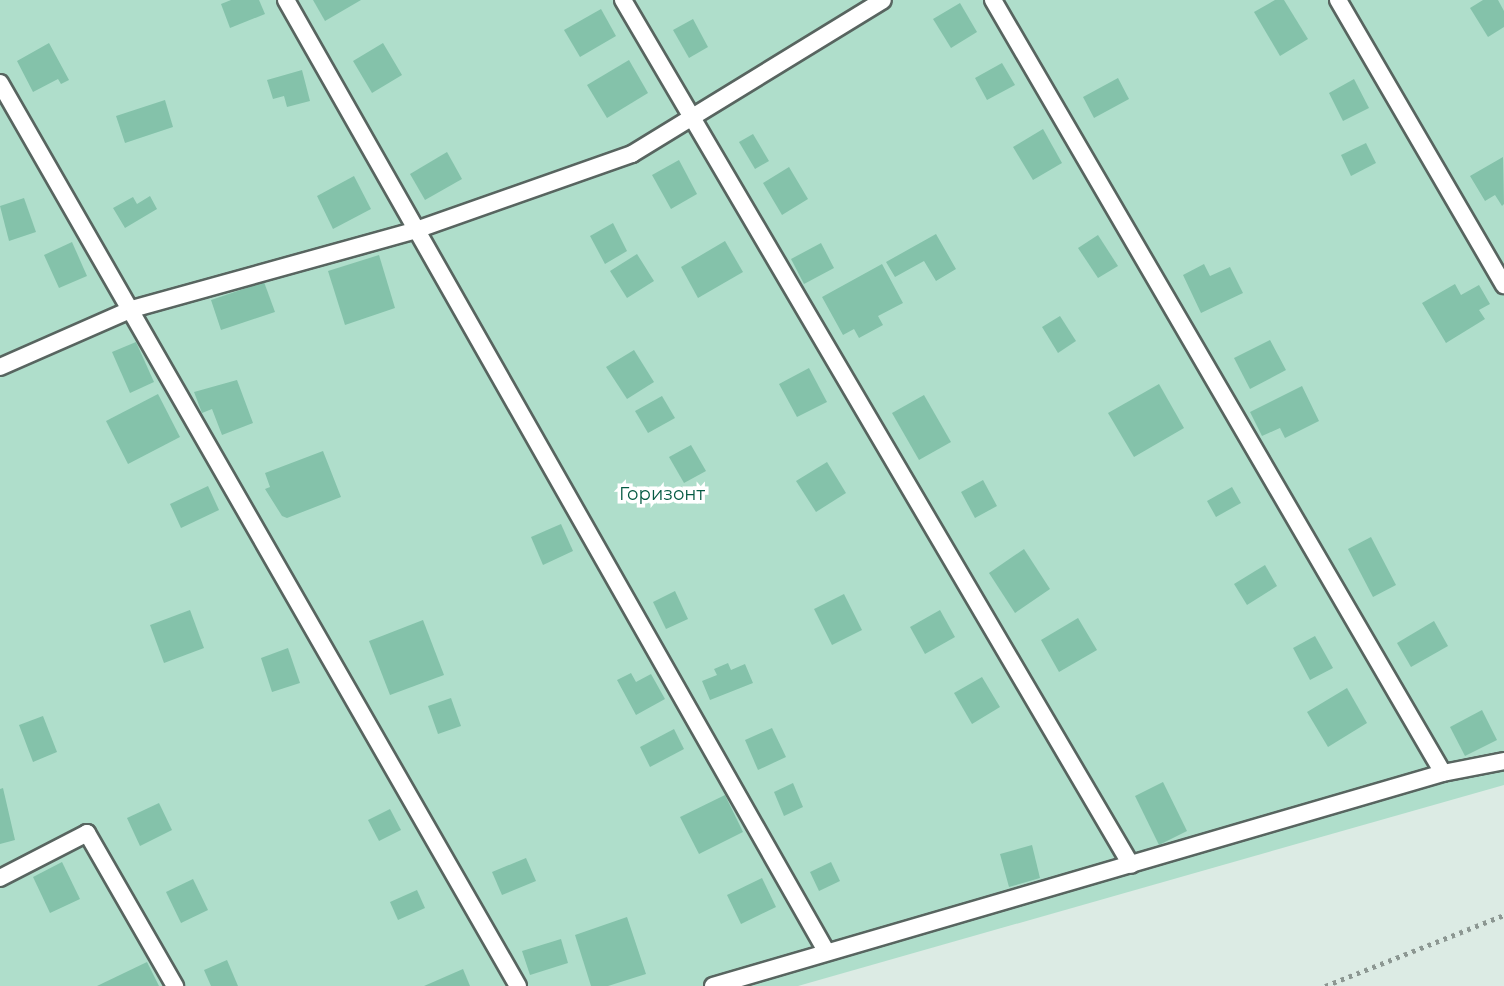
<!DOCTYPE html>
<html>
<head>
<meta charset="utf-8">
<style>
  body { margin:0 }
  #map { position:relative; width:1504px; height:986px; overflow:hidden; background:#dcebe4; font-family:Montserrat,sans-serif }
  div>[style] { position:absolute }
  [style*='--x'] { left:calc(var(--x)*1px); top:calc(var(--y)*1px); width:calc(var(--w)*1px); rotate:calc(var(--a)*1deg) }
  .green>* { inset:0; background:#afdecb }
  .building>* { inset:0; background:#84c2aa }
  .path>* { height:4.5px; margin-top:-2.25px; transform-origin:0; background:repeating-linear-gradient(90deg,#8c9792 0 3.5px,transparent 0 8.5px) }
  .roads { filter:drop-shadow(2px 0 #586560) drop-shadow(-2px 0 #586560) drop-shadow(0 2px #586560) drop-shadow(0 -2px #586560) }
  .service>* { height:16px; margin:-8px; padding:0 8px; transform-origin:8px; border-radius:8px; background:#fff }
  span { translate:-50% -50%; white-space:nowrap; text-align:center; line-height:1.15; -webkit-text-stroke:7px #fff; paint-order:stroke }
  .park-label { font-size:18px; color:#055a43 }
</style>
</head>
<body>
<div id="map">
  <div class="green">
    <div style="clip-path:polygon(0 0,1504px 0,1504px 785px,798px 986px,0 986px)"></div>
  </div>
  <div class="building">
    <div style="clip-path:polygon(231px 0,259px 0,265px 14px,230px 28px,221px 4px)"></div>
    <div style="clip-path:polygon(313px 0,361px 0,325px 21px)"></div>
    <div style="clip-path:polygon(1275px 0,1284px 0,1308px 39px,1280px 56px,1254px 12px)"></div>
    <div style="clip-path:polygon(1483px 0,1498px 0,1504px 11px,1504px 27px,1488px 37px,1470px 8px)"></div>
    <div style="clip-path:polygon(960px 3px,977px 32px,951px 48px,933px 19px)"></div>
    <div style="clip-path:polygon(601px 9px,616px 36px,580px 57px,564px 30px)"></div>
    <div style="clip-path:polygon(693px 19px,708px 47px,689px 58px,673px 30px)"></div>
    <div style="clip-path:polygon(49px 43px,69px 80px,61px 84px,58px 79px,33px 92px,17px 61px)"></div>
    <div style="clip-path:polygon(383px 43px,402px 75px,372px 93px,353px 61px)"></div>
    <div style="clip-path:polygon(629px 60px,648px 93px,607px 118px,587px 85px)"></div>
    <div style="clip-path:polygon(1002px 63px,1015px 85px,987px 100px,975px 78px)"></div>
    <div style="clip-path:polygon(302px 70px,310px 101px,287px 107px,284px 96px,273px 99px,267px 80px)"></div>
    <div style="clip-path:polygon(1118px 78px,1129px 99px,1094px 118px,1083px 97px)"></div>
    <div style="clip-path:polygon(1354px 79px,1369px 108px,1343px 121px,1329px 93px)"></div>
    <div style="clip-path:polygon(165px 100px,173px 127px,125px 143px,116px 116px)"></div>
    <div style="clip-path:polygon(1043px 129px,1062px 163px,1033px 180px,1013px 147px)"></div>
    <div style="clip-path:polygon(753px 134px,769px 161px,755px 169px,739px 142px)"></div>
    <div style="clip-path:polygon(1366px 143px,1376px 163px,1351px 176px,1341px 155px)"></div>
    <div style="clip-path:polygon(447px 152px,462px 179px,425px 200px,410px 174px)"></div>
    <div style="clip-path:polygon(1503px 157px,1504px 204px,1502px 206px,1495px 195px,1485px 201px,1470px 176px)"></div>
    <div style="clip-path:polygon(679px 160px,697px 194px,671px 209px,652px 175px)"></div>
    <div style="clip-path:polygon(789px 167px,808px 199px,782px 215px,763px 183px)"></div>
    <div style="clip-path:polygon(354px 176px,371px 209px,333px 229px,317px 196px)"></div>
    <div style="clip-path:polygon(150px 196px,157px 209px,125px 228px,113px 208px,133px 197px,137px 204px)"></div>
    <div style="clip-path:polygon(24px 198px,36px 232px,9px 241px,0 206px)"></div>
    <div style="clip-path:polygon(613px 223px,627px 251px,605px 264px,590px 236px)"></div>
    <div style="clip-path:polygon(936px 234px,956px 269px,936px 281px,924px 261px,895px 277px,886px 262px)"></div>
    <div style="clip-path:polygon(1098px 235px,1118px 266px,1098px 278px,1078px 248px)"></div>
    <div style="clip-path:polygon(725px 241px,743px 272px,698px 298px,681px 267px)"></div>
    <div style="clip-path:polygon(72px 242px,87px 276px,59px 288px,44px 255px)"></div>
    <div style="clip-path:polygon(821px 243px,834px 268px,804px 284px,791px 259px)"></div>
    <div style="clip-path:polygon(637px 254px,654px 281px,627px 298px,610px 271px)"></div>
    <div style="clip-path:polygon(379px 255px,395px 308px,345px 325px,328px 271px)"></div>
    <div style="clip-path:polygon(882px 264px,903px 303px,878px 316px,883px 325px,859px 338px,854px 329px,843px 335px,822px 297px)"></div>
    <div style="clip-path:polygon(1204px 264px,1210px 276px,1230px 267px,1243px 293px,1201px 313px,1183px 275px)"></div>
    <div style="clip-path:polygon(264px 282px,275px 312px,221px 330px,211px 300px)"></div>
    <div style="clip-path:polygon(1455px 284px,1461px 295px,1479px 285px,1490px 304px,1479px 310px,1485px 319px,1446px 343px,1422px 303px)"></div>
    <div style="clip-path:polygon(1060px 316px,1076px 341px,1058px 353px,1042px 327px)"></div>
    <div style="clip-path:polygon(1270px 340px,1286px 370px,1250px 389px,1234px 358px)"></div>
    <div style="clip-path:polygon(136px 342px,154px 382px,130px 393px,112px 352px)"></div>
    <div style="clip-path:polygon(634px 350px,654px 382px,627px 399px,606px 367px)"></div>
    <div style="clip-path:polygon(809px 368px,827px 402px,797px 417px,779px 384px)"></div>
    <div style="clip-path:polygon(237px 380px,253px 423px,222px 435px,212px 409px,202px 413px,194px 392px)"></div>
    <div style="clip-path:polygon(1159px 384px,1184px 428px,1134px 457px,1108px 413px)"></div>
    <div style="clip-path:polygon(1302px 386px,1319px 421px,1285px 438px,1280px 428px,1262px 436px,1250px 412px)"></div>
    <div style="clip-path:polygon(158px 394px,180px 437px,128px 464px,106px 421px)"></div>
    <div style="clip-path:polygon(924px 395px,951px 442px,919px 460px,892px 413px)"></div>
    <div style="clip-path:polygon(662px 396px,675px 418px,648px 433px,635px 411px)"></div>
    <div style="clip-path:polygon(691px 445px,706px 471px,684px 483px,669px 457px)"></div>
    <div style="clip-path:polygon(323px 451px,341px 497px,287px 518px,282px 516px,265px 489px,270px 487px,265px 473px)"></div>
    <div style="clip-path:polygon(827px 462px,846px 493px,816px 512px,796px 481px)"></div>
    <div style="clip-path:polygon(983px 480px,997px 506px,975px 518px,961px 492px)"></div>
    <div style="clip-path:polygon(208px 486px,219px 510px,181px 528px,170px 504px)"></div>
    <div style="clip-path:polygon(1232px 487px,1241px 503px,1216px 517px,1207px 501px)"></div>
    <div style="clip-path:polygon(561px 524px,573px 551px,543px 565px,531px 537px)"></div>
    <div style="clip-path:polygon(1371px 537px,1396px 585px,1373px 597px,1348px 549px)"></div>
    <div style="clip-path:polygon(1024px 549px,1050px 589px,1015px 613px,989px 573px)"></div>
    <div style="clip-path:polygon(1265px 565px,1277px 586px,1247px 605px,1234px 584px)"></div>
    <div style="clip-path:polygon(675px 591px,688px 619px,666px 629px,653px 602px)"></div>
    <div style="clip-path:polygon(844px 594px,862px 630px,832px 645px,814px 609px)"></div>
    <div style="clip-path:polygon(190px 610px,204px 648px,164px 663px,150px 625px)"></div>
    <div style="clip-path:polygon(940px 610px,955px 637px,925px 654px,910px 627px)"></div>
    <div style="clip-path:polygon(1078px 618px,1097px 650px,1059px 672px,1041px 640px)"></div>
    <div style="clip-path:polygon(423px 620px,444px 675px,390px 695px,369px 641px)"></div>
    <div style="clip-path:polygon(1434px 621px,1448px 646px,1411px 667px,1397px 643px)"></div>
    <div style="clip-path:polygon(1315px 636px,1333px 668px,1310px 680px,1293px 648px)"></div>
    <div style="clip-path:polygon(288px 648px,300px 683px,272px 692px,261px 658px)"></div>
    <div style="clip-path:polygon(728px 663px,731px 670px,745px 664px,753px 683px,710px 700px,702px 681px,717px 675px,714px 669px)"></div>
    <div style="clip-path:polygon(631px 673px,636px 682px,651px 674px,665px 699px,636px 715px,617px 680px)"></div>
    <div style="clip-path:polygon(982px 677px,1000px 707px,972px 724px,954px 693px)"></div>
    <div style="clip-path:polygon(1347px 688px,1367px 723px,1328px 747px,1307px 712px)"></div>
    <div style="clip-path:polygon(451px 698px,461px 726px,438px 734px,428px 706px)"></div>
    <div style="clip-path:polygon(1482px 710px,1497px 740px,1465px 756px,1450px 727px)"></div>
    <div style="clip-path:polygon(43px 716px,57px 752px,33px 762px,19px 725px)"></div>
    <div style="clip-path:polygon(772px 728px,786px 757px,758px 770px,745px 740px)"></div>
    <div style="clip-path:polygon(674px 729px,684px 749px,650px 767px,640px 747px)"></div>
    <div style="clip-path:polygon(1163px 782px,1187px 831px,1159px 845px,1135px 796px)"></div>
    <div style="clip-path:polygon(793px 783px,803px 807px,784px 816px,774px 792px)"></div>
    <div style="clip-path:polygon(3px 788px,15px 840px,0 844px,0 789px)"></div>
    <div style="clip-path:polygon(725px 795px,743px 832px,699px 854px,680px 817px)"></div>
    <div style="clip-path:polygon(159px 803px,172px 830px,140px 846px,127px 818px)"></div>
    <div style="clip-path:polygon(390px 809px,401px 830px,379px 841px,368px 820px)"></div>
    <div style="clip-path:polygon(1032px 845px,1040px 878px,1009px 887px,1000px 854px)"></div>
    <div style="clip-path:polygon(526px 858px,536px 881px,502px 895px,492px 872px)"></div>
    <div style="clip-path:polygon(62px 862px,80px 899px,50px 913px,33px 877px)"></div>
    <div style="clip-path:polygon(831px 862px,840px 881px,819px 891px,810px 872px)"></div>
    <div style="clip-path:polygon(762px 878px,776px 907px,741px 924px,727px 895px)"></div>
    <div style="clip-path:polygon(193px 879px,208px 910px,181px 923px,166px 892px)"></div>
    <div style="clip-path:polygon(417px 890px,425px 908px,398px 920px,390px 902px)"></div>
    <div style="clip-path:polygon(627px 917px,646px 974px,608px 986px,591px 986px,575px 935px)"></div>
    <div style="clip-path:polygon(561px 939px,568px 963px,530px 975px,522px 951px)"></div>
    <div style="clip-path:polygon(227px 960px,238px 986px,211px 986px,204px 970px)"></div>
    <div style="clip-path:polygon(147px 962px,159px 986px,97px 986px)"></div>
    <div style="clip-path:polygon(463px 969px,470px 986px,424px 986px)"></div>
  </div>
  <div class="path">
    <div style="--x:1325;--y:986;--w:193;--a:-21.6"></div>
  </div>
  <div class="roads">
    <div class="service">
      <div style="--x:286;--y:0;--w:1094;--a:60.41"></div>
      <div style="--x:623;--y:0;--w:1003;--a:59.57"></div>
      <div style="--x:993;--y:0;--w:894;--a:59.79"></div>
      <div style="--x:1338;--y:0;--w:330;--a:59.8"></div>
      <div style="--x:0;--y:83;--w:1041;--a:60.16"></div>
      <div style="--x:0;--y:367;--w:144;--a:-23.7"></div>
      <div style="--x:132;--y:309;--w:295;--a:-15.5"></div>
      <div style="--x:416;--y:230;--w:229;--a:-19.4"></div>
      <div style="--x:632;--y:154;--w:294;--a:-31.5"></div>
      <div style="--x:0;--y:878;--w:98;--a:-27.3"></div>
      <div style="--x:87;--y:833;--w:177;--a:60.1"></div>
      <div style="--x:713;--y:986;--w:760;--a:-16.27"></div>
      <div style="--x:1443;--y:773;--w:62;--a:-11.1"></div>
    </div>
  </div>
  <div class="park-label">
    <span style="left:662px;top:494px">Горизонт</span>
  </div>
</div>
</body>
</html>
